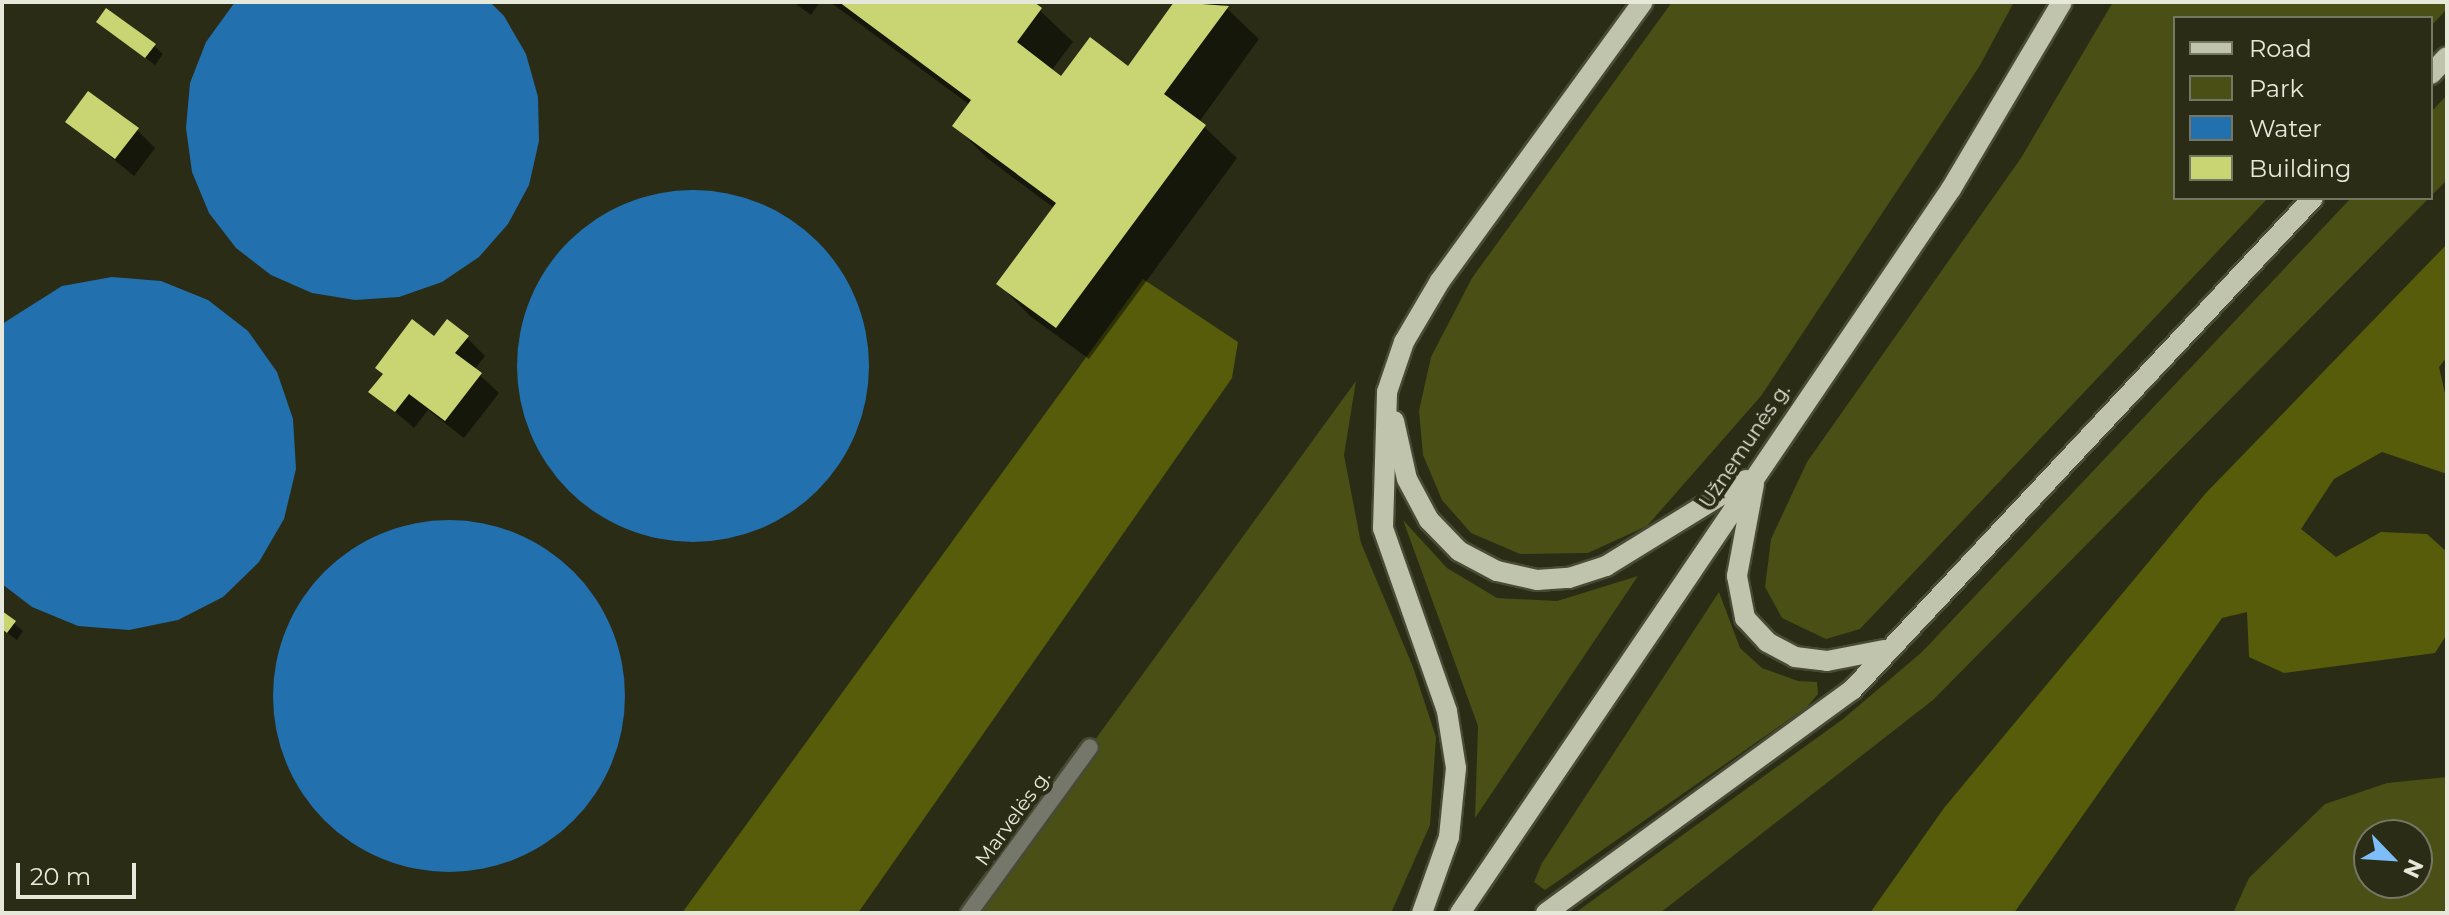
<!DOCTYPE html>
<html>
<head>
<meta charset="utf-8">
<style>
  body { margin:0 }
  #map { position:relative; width:2449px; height:915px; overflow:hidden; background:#2a2c15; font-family:Montserrat,sans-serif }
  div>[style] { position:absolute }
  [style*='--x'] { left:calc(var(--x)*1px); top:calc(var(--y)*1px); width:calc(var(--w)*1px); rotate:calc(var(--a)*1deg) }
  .green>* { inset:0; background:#494f15 }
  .forest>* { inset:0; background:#565c0a }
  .water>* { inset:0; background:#2370ae }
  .round { border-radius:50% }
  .shadow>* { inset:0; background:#0007 }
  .building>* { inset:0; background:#c9d473 }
  .roads { filter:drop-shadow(2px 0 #484a35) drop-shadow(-2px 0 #484a35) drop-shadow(0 2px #484a35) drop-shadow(0 -2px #484a35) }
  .minor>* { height:16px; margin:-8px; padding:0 8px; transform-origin:8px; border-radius:8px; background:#75776b }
  .primary>* { height:20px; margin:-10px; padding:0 10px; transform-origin:10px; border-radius:10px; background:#c0c4ac }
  span { translate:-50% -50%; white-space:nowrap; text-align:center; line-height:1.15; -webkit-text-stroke:8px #2a2c15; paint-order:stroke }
  .street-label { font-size:20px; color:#e6e8da }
  .frame { position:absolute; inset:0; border:4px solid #e6e8da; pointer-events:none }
  .legend { position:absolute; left:2173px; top:16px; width:260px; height:184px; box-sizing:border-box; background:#2a2c15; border:2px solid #757764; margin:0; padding:10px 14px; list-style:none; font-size:24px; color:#e6e8da }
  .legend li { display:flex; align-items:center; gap:16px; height:40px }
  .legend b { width:40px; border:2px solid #757764 }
  .north { position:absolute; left:2353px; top:819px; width:80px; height:80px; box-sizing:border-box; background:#2a2c15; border:2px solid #757764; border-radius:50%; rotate:115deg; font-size:22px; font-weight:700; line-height:32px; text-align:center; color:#e6e8da }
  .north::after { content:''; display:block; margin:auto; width:28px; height:36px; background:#7dbef9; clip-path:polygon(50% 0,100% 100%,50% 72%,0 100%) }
  .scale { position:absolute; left:16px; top:863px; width:120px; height:36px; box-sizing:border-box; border:4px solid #e6e8da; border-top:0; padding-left:10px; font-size:24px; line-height:28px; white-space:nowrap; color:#e6e8da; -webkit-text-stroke:6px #2a2c15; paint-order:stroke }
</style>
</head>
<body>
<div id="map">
  <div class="green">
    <div style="clip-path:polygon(1672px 2px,2014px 2px,1979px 67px,1761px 396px,1647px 526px,1588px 553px,1520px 554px,1471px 533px,1442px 500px,1423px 455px,1419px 411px,1431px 357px,1472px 278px)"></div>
    <div style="clip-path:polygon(2113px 2px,2447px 2px,2447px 9px,2431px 26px,2431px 18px,2175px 18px,2175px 198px,2268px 198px,1860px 629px,1826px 639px,1782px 618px,1765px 587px,1771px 539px,1807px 462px,2021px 158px)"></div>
    <div style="clip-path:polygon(2447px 95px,2447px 180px,2431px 196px,2431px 112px)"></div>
    <div style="clip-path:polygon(2351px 198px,2429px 198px,1933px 700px,1660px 913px,1575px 913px,1843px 719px,1922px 652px)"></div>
    <div style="clip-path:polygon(1356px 381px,1344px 455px,1361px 543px,1413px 667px,1436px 737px,1430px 825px,1391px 913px,969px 913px)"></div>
    <div style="clip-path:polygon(1403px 520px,1447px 568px,1497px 598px,1557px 601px,1638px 576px,1475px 818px,1478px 726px)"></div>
    <div style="clip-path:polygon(1719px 592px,1740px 648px,1762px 668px,1798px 681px,1817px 682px,1818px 694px,1807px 707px,1545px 890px,1534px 882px,1542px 863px)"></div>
    <div style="clip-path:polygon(evenodd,2447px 777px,2447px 913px,2233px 913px,2249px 878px,2325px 804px,2387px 783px,2447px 777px,2417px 835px,2417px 883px,2369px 883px,2369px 835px,2417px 835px)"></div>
  </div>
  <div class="forest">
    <div style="clip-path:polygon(2447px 244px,2447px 357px,2439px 367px,2447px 402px,2447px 474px,2382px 452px,2334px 479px,2301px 529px,2336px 557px,2381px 532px,2427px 534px,2447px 552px,2447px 634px,2435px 653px,2284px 673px,2249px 657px,2247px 612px,2222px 618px,2014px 913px,1870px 913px,1944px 808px,2205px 494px)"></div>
    <div style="clip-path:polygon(1143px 279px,1238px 342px,1232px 378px,858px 913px,682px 913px)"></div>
  </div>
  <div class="water">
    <div style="clip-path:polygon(235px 2px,490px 2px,504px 16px,526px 54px,538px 97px,539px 141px,529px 185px,508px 224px,479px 257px,442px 282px,399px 297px,355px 300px,312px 293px,271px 275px,236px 248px,209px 213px,192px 172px,186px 128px,190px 83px,206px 42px)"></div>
    <div class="round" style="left:517px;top:190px;width:352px;height:352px"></div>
    <div style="clip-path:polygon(112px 277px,161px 281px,208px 300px,248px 331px,277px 372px,293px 419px,296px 469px,284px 519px,259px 562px,223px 597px,178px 620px,129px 630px,78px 626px,32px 607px,2px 584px,2px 324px,62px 286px)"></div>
    <div class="round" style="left:273px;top:520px;width:352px;height:352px"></div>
  </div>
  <div class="shadow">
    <div style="clip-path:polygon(793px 2px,820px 2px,811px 15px)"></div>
    <div style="clip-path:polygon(830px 2px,1031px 2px,1073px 42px,1051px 71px,1062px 78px,1128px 68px,1177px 2px,1220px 2px,1259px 39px,1199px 122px,1237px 158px,1089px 359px,1030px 316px,998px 283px,1054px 208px,987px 158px,955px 126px,970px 105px)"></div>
    <div style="clip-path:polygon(108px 30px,154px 46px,163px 54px,155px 65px)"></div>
    <div style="clip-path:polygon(68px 122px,137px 130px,155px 148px,134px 176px)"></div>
    <div style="clip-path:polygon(467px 338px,485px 356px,474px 370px,499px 393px,464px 438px,428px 410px,414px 428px,371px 391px,434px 339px)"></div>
    <div style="clip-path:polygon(2px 613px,23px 631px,17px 640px,2px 629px)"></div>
  </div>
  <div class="building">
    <div style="clip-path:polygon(839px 2px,1034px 2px,1042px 8px,1017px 42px,1061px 76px,1090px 37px,1128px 66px,1174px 2px,1229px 6px,1164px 94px,1206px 125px,1056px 328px,996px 284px,1056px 203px,952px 126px,971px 100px)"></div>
    <div style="clip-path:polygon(106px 8px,156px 44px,145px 58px,96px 22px)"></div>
    <div style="clip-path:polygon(88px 91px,139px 128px,115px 159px,65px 122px)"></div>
    <div style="clip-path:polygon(412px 319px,434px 336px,447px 319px,469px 336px,455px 353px,482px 373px,445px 421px,409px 394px,395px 412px,368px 392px,383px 374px,375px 368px)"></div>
    <div style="clip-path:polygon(2px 611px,16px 621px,7px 633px,2px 629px)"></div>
  </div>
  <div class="roads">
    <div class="minor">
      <div style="--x:969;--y:913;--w:205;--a:-53.9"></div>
    </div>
    <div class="primary">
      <div style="--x:2431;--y:74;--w:23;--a:-47"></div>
      <div style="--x:1394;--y:421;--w:59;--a:77.4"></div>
      <div style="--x:1407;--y:479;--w:47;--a:61.8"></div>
      <div style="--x:1429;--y:520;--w:43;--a:45.9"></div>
      <div style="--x:1459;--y:551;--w:43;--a:27.8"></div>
      <div style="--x:1497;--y:571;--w:41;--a:12.7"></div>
      <div style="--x:1537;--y:580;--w:32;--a:-4"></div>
      <div style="--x:1569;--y:578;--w:39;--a:-18"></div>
      <div style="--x:1606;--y:566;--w:164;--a:-31.6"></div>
      <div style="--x:1754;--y:484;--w:94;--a:100.5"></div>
      <div style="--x:1737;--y:576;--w:43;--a:79.2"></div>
      <div style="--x:1745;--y:618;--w:33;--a:47"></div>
      <div style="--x:1767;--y:642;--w:32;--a:28"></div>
      <div style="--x:1795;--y:657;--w:32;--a:7"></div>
      <div style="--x:1827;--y:661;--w:58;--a:-10.9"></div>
      <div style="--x:1422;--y:913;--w:81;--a:-70.4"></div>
      <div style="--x:1449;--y:837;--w:69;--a:-84.2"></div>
      <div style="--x:1456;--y:768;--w:58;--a:-99"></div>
      <div style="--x:1447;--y:711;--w:194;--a:-109.3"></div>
      <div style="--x:1383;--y:528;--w:136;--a:-88.3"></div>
      <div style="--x:1387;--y:392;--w:53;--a:-71.2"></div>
      <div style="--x:1404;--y:342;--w:71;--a:-59.5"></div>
      <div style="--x:1440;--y:281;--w:345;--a:-54"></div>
      <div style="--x:1460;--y:913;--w:875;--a:-55.86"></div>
      <div style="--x:1951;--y:189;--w:217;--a:-59.3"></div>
      <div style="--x:1546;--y:913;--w:379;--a:-36.1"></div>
      <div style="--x:1852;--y:690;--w:674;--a:-46.86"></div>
    </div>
  </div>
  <div class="street-label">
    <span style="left:1745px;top:446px;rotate:-56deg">Užnemunės g.</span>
    <span style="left:1013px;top:818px;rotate:-54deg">Marvelės g.</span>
  </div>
  <div class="frame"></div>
  <ul class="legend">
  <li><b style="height:10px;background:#c0c4ac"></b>Road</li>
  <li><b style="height:22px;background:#494f15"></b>Park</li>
  <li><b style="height:22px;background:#2370ae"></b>Water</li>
  <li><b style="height:22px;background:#c9d473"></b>Building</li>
  </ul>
  <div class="north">N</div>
  <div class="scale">20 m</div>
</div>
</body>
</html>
